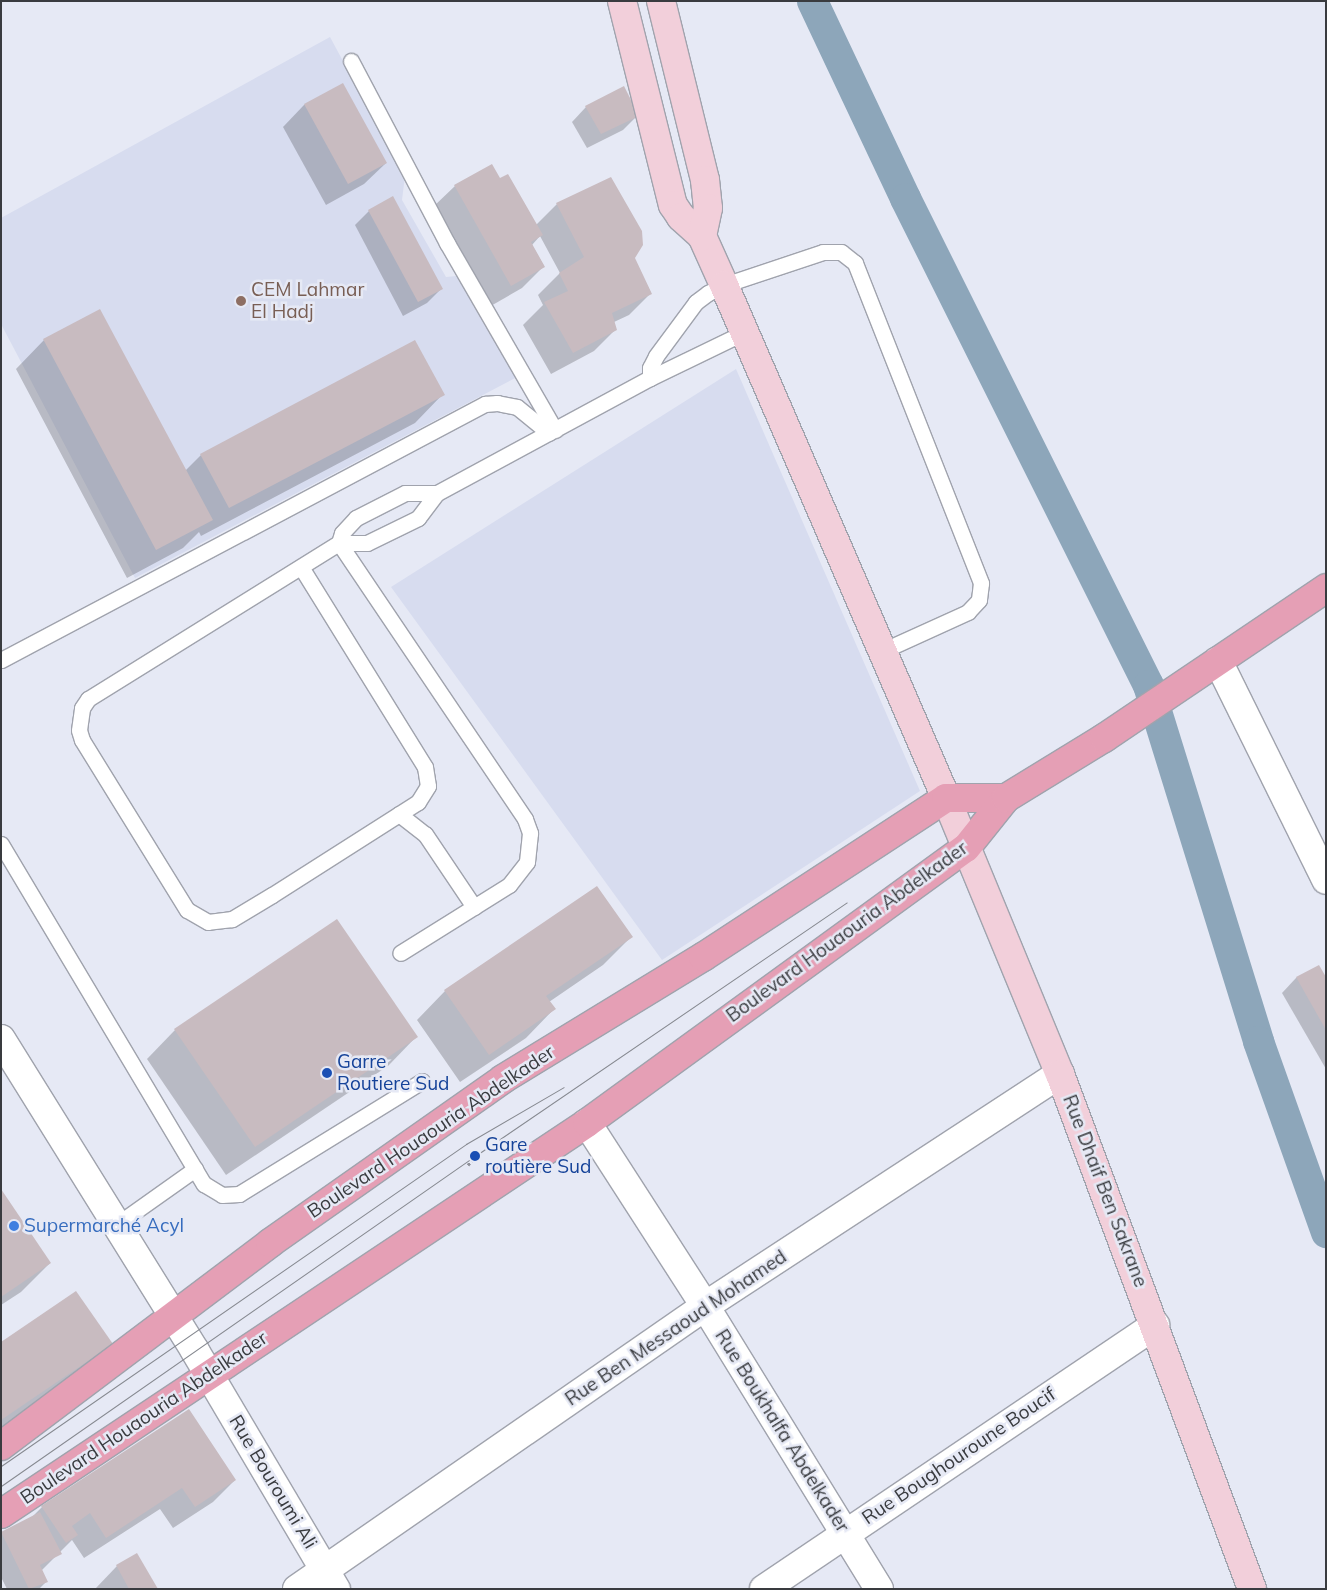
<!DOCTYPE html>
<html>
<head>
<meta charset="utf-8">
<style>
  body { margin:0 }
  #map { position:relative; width:1327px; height:1590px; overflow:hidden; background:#e6e9f5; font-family:Mulish,sans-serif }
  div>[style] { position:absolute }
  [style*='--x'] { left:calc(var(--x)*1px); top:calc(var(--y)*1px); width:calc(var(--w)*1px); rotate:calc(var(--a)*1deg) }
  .built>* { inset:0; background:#d7dcef }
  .shadow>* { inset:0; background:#0003 }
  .canal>* { height:31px; margin:-15.5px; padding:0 15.5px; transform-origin:15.5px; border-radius:15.5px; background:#8da6ba }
  .building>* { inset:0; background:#c8bbc0 }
  .path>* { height:3px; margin-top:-1.5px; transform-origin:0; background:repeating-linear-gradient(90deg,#8f9199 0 2.5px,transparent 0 5px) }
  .roads { filter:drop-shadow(1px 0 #a0a3ad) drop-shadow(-1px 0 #a0a3ad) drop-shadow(0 1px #a0a3ad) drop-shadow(0 -1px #a0a3ad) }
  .lane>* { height:15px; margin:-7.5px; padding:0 7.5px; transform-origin:7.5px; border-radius:7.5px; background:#fff }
  .street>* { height:28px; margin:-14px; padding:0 14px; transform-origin:14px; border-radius:14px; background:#fff }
  .secondary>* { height:28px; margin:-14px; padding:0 14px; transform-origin:14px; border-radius:14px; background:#f2cfda }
  .primary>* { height:28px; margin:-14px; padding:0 14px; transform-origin:14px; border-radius:14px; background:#e59fb5 }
  .tram>* { height:1px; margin:-0.5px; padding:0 0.5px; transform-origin:0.5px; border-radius:0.5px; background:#868990 }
  .dots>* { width:14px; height:14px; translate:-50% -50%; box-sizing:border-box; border:2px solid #e6e9f5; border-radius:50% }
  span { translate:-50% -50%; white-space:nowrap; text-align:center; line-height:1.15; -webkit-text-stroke:5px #e6e9f5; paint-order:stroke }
  .education-label { font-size:19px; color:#785e54 }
  .left { translate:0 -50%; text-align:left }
  .street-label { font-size:19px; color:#393b3f }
  .transit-label { font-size:19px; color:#164399 }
  .shop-label { font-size:19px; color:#366cbe }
  .frame { position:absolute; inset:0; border:2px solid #393b3f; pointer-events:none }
</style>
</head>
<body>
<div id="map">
  <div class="built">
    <div style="clip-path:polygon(330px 37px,405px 176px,402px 200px,446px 277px,467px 275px,519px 376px,135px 578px,1px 324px,1px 218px)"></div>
    <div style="clip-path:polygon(736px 369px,920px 791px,662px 960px,391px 587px)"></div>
  </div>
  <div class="shadow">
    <div style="clip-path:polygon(342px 85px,386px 163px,364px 184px,326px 205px,283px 127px,304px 105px)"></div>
    <div style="clip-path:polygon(586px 107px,637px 116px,623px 130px,587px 148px,572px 122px)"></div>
    <div style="clip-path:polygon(611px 178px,634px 258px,651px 293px,629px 315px,614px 322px,616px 329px,594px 351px,551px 374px,523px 325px,543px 305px,538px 295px,560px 273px,540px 236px,532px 245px,544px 266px,522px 288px,489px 307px,433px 207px,455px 186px,499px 180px,536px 225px,557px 204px)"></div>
    <div style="clip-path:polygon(369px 211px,441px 289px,427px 303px,403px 316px,355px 225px)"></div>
    <div style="clip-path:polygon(44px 340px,185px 471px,201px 455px,443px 394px,415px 423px,201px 536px,199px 532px,183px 548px,127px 578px,16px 369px)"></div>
    <div style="clip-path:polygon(631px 937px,603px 965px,549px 1002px,554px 1009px,526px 1038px,460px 1082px,417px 1020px,445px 991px)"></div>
    <div style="clip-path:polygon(1318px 967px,1326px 980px,1326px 1069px,1282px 993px,1296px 978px)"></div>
    <div style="clip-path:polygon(175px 1030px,416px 1037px,388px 1066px,226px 1175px,147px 1059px)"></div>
    <div style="clip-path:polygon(1px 1191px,50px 1263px,21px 1292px,1px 1305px)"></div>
    <div style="clip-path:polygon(1px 1343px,111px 1344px,83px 1372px,1px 1428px)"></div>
    <div style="clip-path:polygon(235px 1480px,213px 1502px,173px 1528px,160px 1509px,84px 1558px,72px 1540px,41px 1571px,47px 1581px,39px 1589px,7px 1589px,1px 1577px,1px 1534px,30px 1519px,42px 1507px)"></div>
    <div style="clip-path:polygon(117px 1566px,156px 1589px,95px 1589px)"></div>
  </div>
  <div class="canal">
    <div style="--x:812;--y:1;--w:218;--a:64.7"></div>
    <div style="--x:905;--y:198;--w:544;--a:63.48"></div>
    <div style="--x:1148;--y:685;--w:373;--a:72.8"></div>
    <div style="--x:1258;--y:1041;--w:203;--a:70.4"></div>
  </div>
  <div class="building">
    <div style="clip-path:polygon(343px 83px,387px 163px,348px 184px,304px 104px)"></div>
    <div style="clip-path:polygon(624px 86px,639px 116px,601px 134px,585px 106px)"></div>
    <div style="clip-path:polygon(492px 164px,500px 178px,508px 174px,543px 235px,531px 242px,545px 267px,511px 286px,454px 185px)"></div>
    <div style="clip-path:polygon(611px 177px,642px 231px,643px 245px,635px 258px,652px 294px,612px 313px,617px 330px,573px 353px,544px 302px,568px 291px,559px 273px,584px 257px,556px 203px)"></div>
    <div style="clip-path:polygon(393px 196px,443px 289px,418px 302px,368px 210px)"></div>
    <div style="clip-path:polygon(100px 309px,213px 520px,156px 550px,43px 339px)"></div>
    <div style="clip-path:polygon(415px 340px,445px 395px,229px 508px,200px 454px)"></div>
    <div style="clip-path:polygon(597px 886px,633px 937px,546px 996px,556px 1009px,489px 1055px,444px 990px)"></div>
    <div style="clip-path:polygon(337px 919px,418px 1037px,255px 1147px,174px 1029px)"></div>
    <div style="clip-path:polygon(1319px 965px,1326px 977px,1326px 1030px,1296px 977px)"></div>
    <div style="clip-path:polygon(1px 1189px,51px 1263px,1px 1297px)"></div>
    <div style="clip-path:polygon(76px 1291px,113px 1344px,1px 1420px,1px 1342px)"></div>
    <div style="clip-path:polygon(189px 1409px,236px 1480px,195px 1507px,182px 1488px,106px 1538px,90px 1513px,72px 1526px,78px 1535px,66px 1543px,41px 1506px)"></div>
    <div style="clip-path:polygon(40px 1512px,62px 1554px,40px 1565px,48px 1582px,29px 1589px,1px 1532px)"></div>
    <div style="clip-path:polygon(137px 1553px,158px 1589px,129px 1589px,116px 1565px)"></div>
  </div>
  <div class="path">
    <div style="--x:468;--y:1165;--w:11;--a:-52"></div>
  </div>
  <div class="roads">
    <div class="lane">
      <div style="--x:351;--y:61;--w:206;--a:62.2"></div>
      <div style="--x:447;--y:243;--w:216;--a:60"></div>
      <div style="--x:650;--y:378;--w:10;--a:-90"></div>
      <div style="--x:650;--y:368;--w:13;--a:-63"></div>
      <div style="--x:656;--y:356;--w:67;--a:-53.5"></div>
      <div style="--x:696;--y:302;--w:15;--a:-37"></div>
      <div style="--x:708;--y:293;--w:18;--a:-27"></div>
      <div style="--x:724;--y:285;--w:104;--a:-18.4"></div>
      <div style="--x:823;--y:252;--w:18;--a:0"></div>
      <div style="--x:841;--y:252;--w:18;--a:38"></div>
      <div style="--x:855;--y:263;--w:344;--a:68.5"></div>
      <div style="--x:981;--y:583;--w:17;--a:97"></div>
      <div style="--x:979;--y:600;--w:16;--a:133"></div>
      <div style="--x:968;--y:612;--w:94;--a:155.6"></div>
      <div style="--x:339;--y:543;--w:333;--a:56"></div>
      <div style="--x:525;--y:819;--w:15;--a:70"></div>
      <div style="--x:530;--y:833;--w:29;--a:96"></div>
      <div style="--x:527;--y:862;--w:29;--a:128"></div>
      <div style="--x:509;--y:885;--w:128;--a:148"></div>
      <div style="--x:339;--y:543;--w:28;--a:0"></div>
      <div style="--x:367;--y:543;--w:57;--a:-26.1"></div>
      <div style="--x:418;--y:518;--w:31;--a:-53"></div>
      <div style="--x:437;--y:493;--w:242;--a:-28.4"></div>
      <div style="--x:650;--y:378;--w:106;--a:-25.8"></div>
      <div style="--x:301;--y:567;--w:235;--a:58.2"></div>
      <div style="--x:425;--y:767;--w:19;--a:81"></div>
      <div style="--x:428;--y:786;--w:19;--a:122"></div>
      <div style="--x:418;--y:802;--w:173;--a:147.5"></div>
      <div style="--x:272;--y:895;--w:47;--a:149"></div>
      <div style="--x:232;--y:919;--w:24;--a:173"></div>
      <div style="--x:208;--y:922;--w:24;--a:-150"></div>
      <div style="--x:187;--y:910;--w:200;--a:-121.7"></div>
      <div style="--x:82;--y:740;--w:10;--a:-107"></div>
      <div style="--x:79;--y:730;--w:22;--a:-82"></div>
      <div style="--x:82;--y:708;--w:11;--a:-56"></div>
      <div style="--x:88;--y:699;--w:296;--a:-31.9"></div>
      <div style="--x:339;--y:543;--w:10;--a:-73"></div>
      <div style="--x:342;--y:533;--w:21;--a:-47"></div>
      <div style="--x:356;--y:518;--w:55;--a:-27"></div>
      <div style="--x:405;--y:493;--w:32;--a:0"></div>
      <div style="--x:1;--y:660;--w:548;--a:-27.88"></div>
      <div style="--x:485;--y:404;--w:12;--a:-5"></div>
      <div style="--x:497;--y:403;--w:20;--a:11"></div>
      <div style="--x:517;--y:407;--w:41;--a:39.1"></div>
      <div style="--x:399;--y:814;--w:33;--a:38"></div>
      <div style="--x:425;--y:834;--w:88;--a:56.1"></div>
      <div style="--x:1;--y:844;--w:396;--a:59.2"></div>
      <div style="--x:204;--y:1184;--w:21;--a:31"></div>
      <div style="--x:222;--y:1195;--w:17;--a:-3"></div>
      <div style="--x:239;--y:1194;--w:215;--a:-31.7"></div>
      <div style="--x:116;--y:1225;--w:97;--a:-35.3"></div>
    </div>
    <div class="street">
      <div style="--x:1218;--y:661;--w:244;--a:63.7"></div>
      <div style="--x:1;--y:1039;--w:367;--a:58.1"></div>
      <div style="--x:195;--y:1351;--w:277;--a:59.4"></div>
      <div style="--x:587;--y:1123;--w:218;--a:57.2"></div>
      <div style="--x:705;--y:1306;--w:332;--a:58.4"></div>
      <div style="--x:297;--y:1589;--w:497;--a:-34.7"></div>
      <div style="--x:705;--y:1306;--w:424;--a:-33.2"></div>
      <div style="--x:764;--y:1589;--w:472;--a:-34"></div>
    </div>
    <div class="secondary">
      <div style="--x:622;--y:1;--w:210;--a:76"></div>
      <div style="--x:673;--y:205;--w:14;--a:56"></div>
      <div style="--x:681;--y:217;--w:28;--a:42"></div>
      <div style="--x:702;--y:236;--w:54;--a:65.8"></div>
      <div style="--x:724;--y:285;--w:559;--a:66.6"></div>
      <div style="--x:946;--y:798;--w:299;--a:67.6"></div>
      <div style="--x:1060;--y:1074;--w:550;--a:69.55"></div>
      <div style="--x:661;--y:1;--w:184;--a:76.2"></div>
      <div style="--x:705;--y:180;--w:28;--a:84"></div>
      <div style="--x:708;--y:208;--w:29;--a:102"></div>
    </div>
    <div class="primary">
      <div style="--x:1;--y:1446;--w:337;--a:-37"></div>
      <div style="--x:270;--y:1243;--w:285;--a:-35.1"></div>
      <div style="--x:503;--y:1079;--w:234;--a:-31.4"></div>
      <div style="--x:703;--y:957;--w:290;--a:-33.2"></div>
      <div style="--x:946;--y:798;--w:60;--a:0"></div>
      <div style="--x:1;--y:1514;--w:704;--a:-33.71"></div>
      <div style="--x:587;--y:1123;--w:468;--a:-36"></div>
      <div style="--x:966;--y:848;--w:64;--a:-51.3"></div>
      <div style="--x:1006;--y:798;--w:115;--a:-31.5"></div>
      <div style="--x:1104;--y:738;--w:268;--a:-34"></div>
    </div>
  </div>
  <div class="tram">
    <div style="--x:1;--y:1466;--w:566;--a:-34.7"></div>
    <div style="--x:466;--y:1144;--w:113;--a:-30.2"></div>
    <div style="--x:1;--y:1486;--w:578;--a:-34.85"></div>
    <div style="--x:475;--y:1156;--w:450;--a:-34.3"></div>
  </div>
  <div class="dots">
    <div style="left:241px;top:301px;background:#8d6e63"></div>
    <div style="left:327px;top:1073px;background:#1a4fb4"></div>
    <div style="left:475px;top:1156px;background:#1a4fb4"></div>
    <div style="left:14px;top:1226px;background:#3f7fe0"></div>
  </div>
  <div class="education-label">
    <span class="left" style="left:251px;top:301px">CEM Lahmar<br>El Hadj</span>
  </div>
  <div class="street-label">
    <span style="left:847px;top:932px;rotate:-36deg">Boulevard Houaouria Abdelkader</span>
    <span style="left:431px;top:1132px;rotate:-34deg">Boulevard Houaouria Abdelkader</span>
    <span style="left:1105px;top:1191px;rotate:69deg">Rue Dhaif Ben Sakrane</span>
    <span style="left:676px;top:1328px;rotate:-34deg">Rue Ben Messaoud Mohamed</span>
    <span style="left:144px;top:1418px;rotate:-34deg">Boulevard Houaouria Abdelkader</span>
    <span style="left:782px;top:1431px;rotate:58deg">Rue Boukhalfa Abdelkader</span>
    <span style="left:959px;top:1456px;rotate:-34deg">Rue Boughouroune Boucif</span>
    <span style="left:273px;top:1482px;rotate:59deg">Rue Bouroumi Ali</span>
  </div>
  <div class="transit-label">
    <span class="left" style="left:337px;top:1073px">Garre<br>Routiere Sud</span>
    <span class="left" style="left:485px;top:1156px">Gare<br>routière Sud</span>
  </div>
  <div class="shop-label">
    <span class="left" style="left:24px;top:1226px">Supermarché Acyl</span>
  </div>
  <div class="frame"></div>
</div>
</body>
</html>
